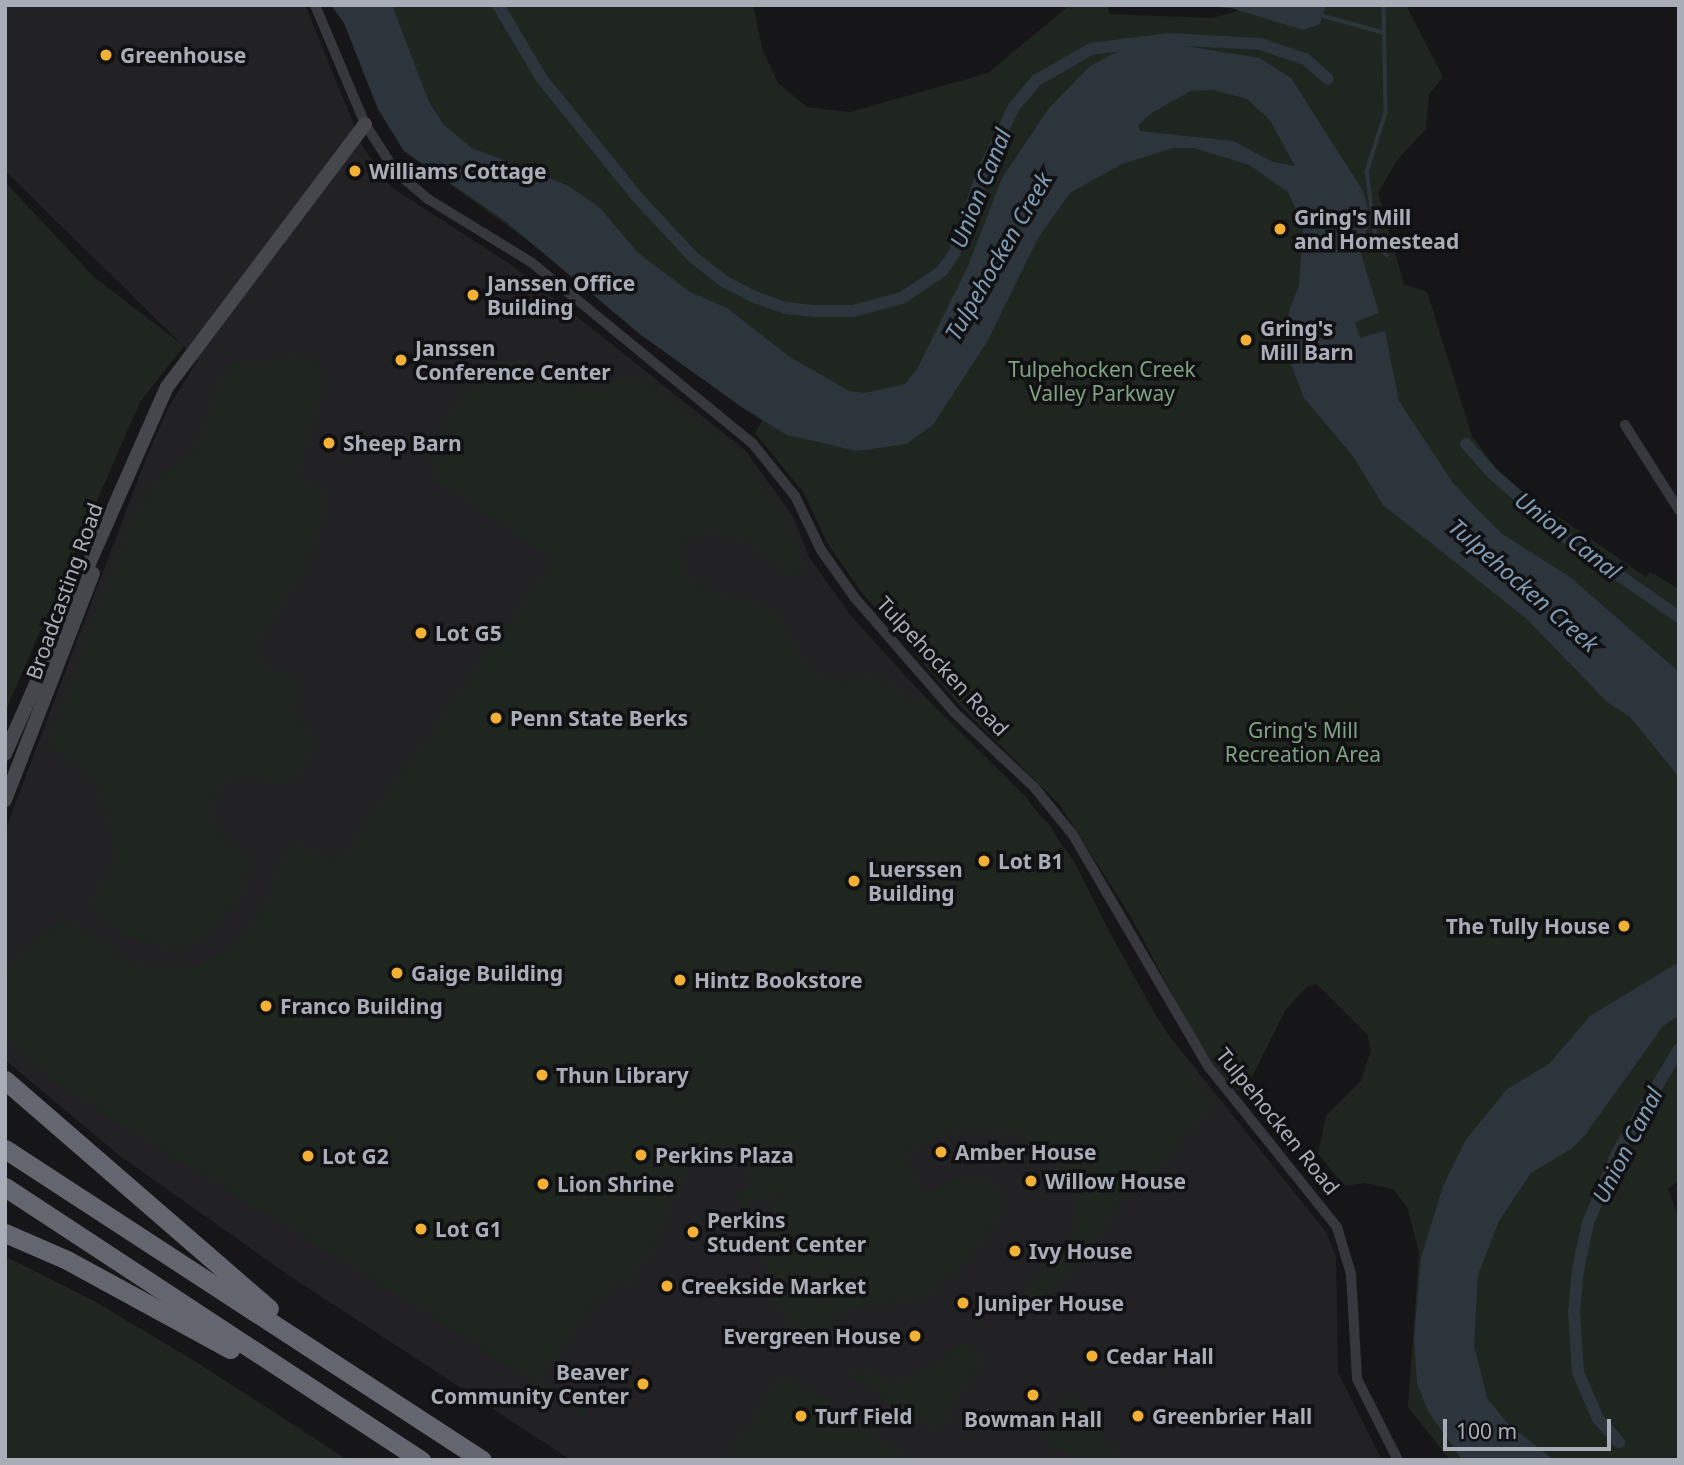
<!DOCTYPE html>
<html>
<head>
<meta charset="utf-8">
<style>
  body { margin:0 }
  #map { position:relative; width:1684px; height:1465px; overflow:hidden; background:#161618; font-family:"Noto Sans",sans-serif }
  div>[style] { position:absolute }
  [style*='--x'] { left:calc(var(--x)*1px); top:calc(var(--y)*1px); width:calc(var(--w)*1px); rotate:calc(var(--a)*1deg) }
  .built>* { inset:0; background:#222225 }
  .green>* { inset:0; background:#1e261f }
  .water>* { inset:0; background:#2c353c }
  .stream>* { height:3.5px; margin:-1.75px; padding:0 1.75px; transform-origin:1.75px; border-radius:1.75px; background:#2c353c }
  .canal>* { height:12px; margin:-6px; padding:0 6px; transform-origin:6px; border-radius:6px; background:#2c353c }
  .street>* { height:10px; margin:-5px; padding:0 5px; transform-origin:5px; border-radius:5px; background:#37383d }
  .secondary>* { height:14px; margin:-7px; padding:0 7px; transform-origin:7px; border-radius:7px; background:#45474d }
  .highway>* { height:19px; margin:-9.5px; padding:0 9.5px; transform-origin:9.5px; border-radius:9.5px; background:#63666e }
  .dots>* { width:19px; height:19px; translate:-50% -50%; box-sizing:border-box; border:4px solid #111113; border-radius:50% }
  span { translate:-50% -50%; white-space:nowrap; text-align:center; line-height:1.15; -webkit-text-stroke:7px #111113; paint-order:stroke }
  .poi-label { font-size:21px; color:#a8adb8; font-weight:700 }
  .left { translate:0 -50%; text-align:left }
  .right { translate:-100% -50%; text-align:right }
  .park-label { font-size:21px; color:#7fa381 }
  .street-label { font-size:21px; color:#a8adb8 }
  .water-label { font-size:23px; color:#7f9bb3; font-style:italic }
  .frame { position:absolute; inset:0; border:7px solid #a8adb8; pointer-events:none }
  .scale { position:absolute; left:1443px; top:1419px; width:168px; height:32px; box-sizing:border-box; border:4px solid #a8adb8; border-top:0; padding-left:9px; font-size:21px; line-height:24px; white-space:nowrap; color:#a8adb8; -webkit-text-stroke:5px #111113; paint-order:stroke }
</style>
</head>
<body>
<div id="map">
  <div class="built">
    <div style="clip-path:polygon(5px 5px,305px 5px,363px 147px,391px 187px,513px 266px,745px 450px,793px 516px,809px 557px,851px 616px,963px 739px,1050px 825px,1163px 1028px,1326px 1232px,1336px 1256px,1338px 1372px,1382px 1460px,571px 1460px,287px 1274px,120px 1156px,5px 1060px,5px 831px,145px 461px,168px 408px,198px 360px,5px 171px)"></div>
  </div>
  <div class="green">
    <div style="clip-path:polygon(331px 5px,753px 5px,763px 51px,778px 83px,807px 107px,850px 112px,988px 73px,1070px 5px,1107px 5px,1110px 14px,1212px 18px,1259px 5px,1406px 5px,1443px 77px,1429px 94px,1426px 129px,1398px 159px,1378px 193px,1404px 284px,1427px 292px,1472px 436px,1505px 480px,1646px 577px,1650px 572px,1679px 589px,1679px 1180px,1668px 1189px,1679px 1219px,1679px 1460px,1450px 1460px,1408px 1407px,1419px 1252px,1407px 1207px,1393px 1189px,1364px 1183px,1344px 1186px,1318px 1153px,1326px 1116px,1361px 1081px,1371px 1050px,1367px 1034px,1317px 984px,1307px 987px,1286px 1009px,1252px 1077px,1238px 1091px,1221px 1075px,1193px 1033px,1131px 917px,1060px 805px,960px 705px,863px 594px,828px 544px,804px 493px,755px 433px,763px 419px,641px 335px,559px 263px,404px 151px,378px 109px,344px 23px)"></div>
    <div style="clip-path:polygon(5px 182px,94px 277px,184px 346px,140px 402px,5px 712px)"></div>
    <div style="clip-path:polygon(292px 355px,319px 363px,323px 385px,297px 481px,326px 489px,327px 507px,312px 554px,280px 612px,264px 629px,257px 647px,262px 666px,295px 675px,298px 687px,294px 713px,313px 737px,310px 757px,293px 783px,276px 784px,248px 775px,226px 780px,210px 804px,210px 818px,220px 834px,248px 856px,246px 890px,211px 934px,181px 950px,165px 950px,110px 926px,88px 905px,115px 858px,111px 831px,96px 784px,74px 761px,48px 749px,51px 732px,133px 516px,162px 475px,194px 452px,220px 379px,237px 363px,274px 363px)"></div>
    <div style="clip-path:polygon(527px 359px,543px 378px,587px 389px,627px 378px,646px 381px,737px 450px,783px 514px,806px 568px,789px 579px,751px 544px,712px 530px,690px 537px,678px 549px,693px 581px,717px 595px,777px 609px,801px 656px,817px 676px,841px 682px,869px 675px,896px 686px,908px 704px,924px 696px,1025px 796px,1074px 861px,1138px 989px,1214px 1103px,1143px 1190px,1114px 1208px,1099px 1238px,1063px 1282px,1039px 1298px,1030px 1298px,1023px 1289px,1071px 1239px,1077px 1195px,1040px 1147px,1015px 1133px,963px 1129px,907px 1151px,919px 1191px,932px 1193px,960px 1179px,991px 1179px,1003px 1199px,1000px 1215px,970px 1260px,934px 1292px,910px 1301px,855px 1307px,835px 1316px,827px 1329px,816px 1334px,791px 1328px,768px 1292px,764px 1241px,778px 1194px,741px 1208px,736px 1191px,752px 1185px,743px 1161px,729px 1165px,722px 1149px,685px 1164px,690px 1179px,681px 1183px,650px 1255px,645px 1263px,638px 1262px,631px 1278px,636px 1286px,620px 1281px,589px 1310px,540px 1381px,583px 1407px,589px 1420px,437px 1319px,58px 1085px,13px 1046px,5px 1032px,5px 983px,14px 961px,34px 939px,71px 919px,125px 959px,153px 969px,187px 969px,215px 959px,248px 930px,263px 908px,291px 839px,328px 858px,343px 854px,554px 559px,436px 480px,431px 464px,436px 436px,464px 391px,491px 363px)"></div>
    <div style="clip-path:polygon(5px 1256px,94px 1301px,193px 1360px,348px 1460px,5px 1460px)"></div>
    <div style="clip-path:polygon(963px 1341px,983px 1354px,981px 1363px,949px 1412px,950px 1421px,935px 1429px,915px 1423px,848px 1372px,850px 1365px,893px 1382px,929px 1368px)"></div>
    <div style="clip-path:polygon(782px 1371px,914px 1460px,724px 1460px)"></div>
    <div style="clip-path:polygon(1071px 1392px,1123px 1460px,1079px 1460px,1041px 1436px)"></div>
  </div>
  <div class="water">
    <div style="clip-path:polygon(evenodd,331px 5px,392px 5px,429px 102px,444px 125px,472px 148px,567px 185px,600px 208px,638px 253px,690px 292px,727px 308px,790px 357px,849px 391px,865px 393px,905px 384px,917px 369px,968px 266px,1002px 178px,1049px 108px,1090px 66px,1127px 47px,1173px 44px,1260px 58px,1291px 78px,1363px 191px,1371px 221px,1359px 247px,1379px 313px,1355px 322px,1360px 338px,1385px 331px,1399px 401px,1453px 483px,1482px 514px,1501px 533px,1570px 577px,1679px 672px,1679px 777px,1630px 717px,1606px 701px,1527px 619px,1383px 505px,1353px 456px,1304px 398px,1284px 346px,1289px 311px,1299px 286px,1303px 225px,1288px 192px,1249px 165px,1194px 148px,1173px 148px,1122px 164px,1070px 193px,1038px 238px,988px 340px,933px 425px,906px 444px,857px 451px,787px 435px,743px 408px,641px 335px,505px 221px,404px 151px,378px 109px,344px 23px,331px 5px,1213px 90px,1247px 99px,1270px 120px,1295px 166px,1273px 162px,1233px 141px,1140px 131px,1138px 125px,1153px 112px,1191px 91px,1213px 90px)"></div>
    <div style="clip-path:polygon(1194px 5px,1326px 5px,1320px 24px,1303px 30px,1231px 8px)"></div>
    <div style="clip-path:polygon(1679px 962px,1679px 1015px,1663px 1026px,1585px 1135px,1571px 1149px,1531px 1173px,1499px 1221px,1478px 1275px,1474px 1346px,1487px 1398px,1507px 1423px,1554px 1460px,1462px 1460px,1428px 1411px,1417px 1383px,1414px 1338px,1421px 1258px,1443px 1186px,1465px 1141px,1507px 1089px,1549px 1064px,1590px 1016px)"></div>
  </div>
  <div class="stream">
    <div style="--x:1384;--y:5;--w:108;--a:88.9"></div>
    <div style="--x:1386;--y:113;--w:62;--a:107.9"></div>
    <div style="--x:1367;--y:172;--w:73;--a:82.1"></div>
    <div style="--x:1377;--y:244;--w:15;--a:48"></div>
    <div style="--x:1320;--y:15;--w:67;--a:15.5"></div>
  </div>
  <div class="canal">
    <div style="--x:498;--y:5;--w:86;--a:59.3"></div>
    <div style="--x:542;--y:79;--w:153;--a:51.1"></div>
    <div style="--x:638;--y:198;--w:81;--a:47"></div>
    <div style="--x:693;--y:257;--w:41;--a:38"></div>
    <div style="--x:725;--y:282;--w:34;--a:27"></div>
    <div style="--x:755;--y:297;--w:32;--a:20"></div>
    <div style="--x:785;--y:308;--w:30;--a:6"></div>
    <div style="--x:815;--y:311;--w:38;--a:0"></div>
    <div style="--x:853;--y:311;--w:51;--a:-14.9"></div>
    <div style="--x:902;--y:298;--w:48;--a:-34"></div>
    <div style="--x:942;--y:271;--w:21;--a:-55"></div>
    <div style="--x:954;--y:254;--w:88;--a:-70.7"></div>
    <div style="--x:983;--y:171;--w:71;--a:-64.2"></div>
    <div style="--x:1014;--y:107;--w:35;--a:-50"></div>
    <div style="--x:1037;--y:80;--w:62;--a:-29.9"></div>
    <div style="--x:1091;--y:49;--w:78;--a:-7.4"></div>
    <div style="--x:1168;--y:39;--w:92;--a:3.1"></div>
    <div style="--x:1260;--y:44;--w:47;--a:18.4"></div>
    <div style="--x:1305;--y:59;--w:30;--a:41"></div>
    <div style="--x:1466;--y:444;--w:40;--a:48"></div>
    <div style="--x:1493;--y:474;--w:102;--a:41"></div>
    <div style="--x:1570;--y:541;--w:133;--a:34.9"></div>
    <div style="--x:1619;--y:1442;--w:31;--a:-132"></div>
    <div style="--x:1598;--y:1419;--w:51;--a:-113.1"></div>
    <div style="--x:1578;--y:1372;--w:60;--a:-93.8"></div>
    <div style="--x:1574;--y:1312;--w:42;--a:-84.6"></div>
    <div style="--x:1578;--y:1270;--w:48;--a:-78"></div>
    <div style="--x:1588;--y:1223;--w:78;--a:-67.4"></div>
    <div style="--x:1618;--y:1151;--w:119;--a:-59.1"></div>
  </div>
  <div class="street">
    <div style="--x:315;--y:5;--w:129;--a:67.2"></div>
    <div style="--x:365;--y:124;--w:57;--a:57.1"></div>
    <div style="--x:396;--y:172;--w:42;--a:40.2"></div>
    <div style="--x:428;--y:199;--w:121;--a:31.5"></div>
    <div style="--x:531;--y:262;--w:287;--a:39.3"></div>
    <div style="--x:753;--y:444;--w:67;--a:51.1"></div>
    <div style="--x:795;--y:496;--w:60;--a:64.3"></div>
    <div style="--x:821;--y:550;--w:59;--a:54.7"></div>
    <div style="--x:855;--y:598;--w:152;--a:49"></div>
    <div style="--x:955;--y:713;--w:108;--a:43.1"></div>
    <div style="--x:1034;--y:787;--w:62;--a:50.9"></div>
    <div style="--x:1073;--y:835;--w:268;--a:59.7"></div>
    <div style="--x:1208;--y:1066;--w:206;--a:51.3"></div>
    <div style="--x:1337;--y:1227;--w:49;--a:73.4"></div>
    <div style="--x:1351;--y:1274;--w:105;--a:86.7"></div>
    <div style="--x:1357;--y:1379;--w:91;--a:63.2"></div>
    <div style="--x:1625;--y:425;--w:101;--a:57.6"></div>
  </div>
  <div class="secondary">
    <div style="--x:5;--y:754;--w:401;--a:-66.2"></div>
    <div style="--x:167;--y:387;--w:329;--a:-53"></div>
    <div style="--x:5;--y:800;--w:243;--a:-68.8"></div>
  </div>
  <div class="highway">
    <div style="--x:5;--y:1080;--w:349;--a:40.9"></div>
    <div style="--x:5;--y:1149;--w:569;--a:33.1"></div>
    <div style="--x:5;--y:1187;--w:498;--a:33.3"></div>
    <div style="--x:5;--y:1233;--w:68;--a:23.5"></div>
    <div style="--x:67;--y:1260;--w:186;--a:28.6"></div>
  </div>
  <div class="dots">
    <div style="left:106px;top:55px;background:#f2b134"></div>
    <div style="left:355px;top:171px;background:#f2b134"></div>
    <div style="left:1280px;top:229px;background:#f2b134"></div>
    <div style="left:473px;top:295px;background:#f2b134"></div>
    <div style="left:1246px;top:340px;background:#f2b134"></div>
    <div style="left:401px;top:360px;background:#f2b134"></div>
    <div style="left:329px;top:443px;background:#f2b134"></div>
    <div style="left:421px;top:633px;background:#f2b134"></div>
    <div style="left:496px;top:718px;background:#f2b134"></div>
    <div style="left:984px;top:861px;background:#f2b134"></div>
    <div style="left:854px;top:881px;background:#f2b134"></div>
    <div style="left:1624px;top:926px;background:#f2b134"></div>
    <div style="left:397px;top:973px;background:#f2b134"></div>
    <div style="left:680px;top:980px;background:#f2b134"></div>
    <div style="left:266px;top:1006px;background:#f2b134"></div>
    <div style="left:542px;top:1075px;background:#f2b134"></div>
    <div style="left:941px;top:1152px;background:#f2b134"></div>
    <div style="left:641px;top:1155px;background:#f2b134"></div>
    <div style="left:308px;top:1156px;background:#f2b134"></div>
    <div style="left:1031px;top:1181px;background:#f2b134"></div>
    <div style="left:543px;top:1184px;background:#f2b134"></div>
    <div style="left:421px;top:1229px;background:#f2b134"></div>
    <div style="left:693px;top:1232px;background:#f2b134"></div>
    <div style="left:1015px;top:1251px;background:#f2b134"></div>
    <div style="left:667px;top:1286px;background:#f2b134"></div>
    <div style="left:963px;top:1303px;background:#f2b134"></div>
    <div style="left:915px;top:1336px;background:#f2b134"></div>
    <div style="left:1092px;top:1356px;background:#f2b134"></div>
    <div style="left:643px;top:1384px;background:#f2b134"></div>
    <div style="left:1033px;top:1395px;background:#f2b134"></div>
    <div style="left:801px;top:1416px;background:#f2b134"></div>
    <div style="left:1138px;top:1416px;background:#f2b134"></div>
  </div>
  <div class="poi-label">
    <span class="left" style="left:120px;top:55px">Greenhouse</span>
    <span class="left" style="left:369px;top:171px">Williams Cottage</span>
    <span class="left" style="left:1294px;top:229px">Gring's Mill<br>and Homestead</span>
    <span class="left" style="left:487px;top:295px">Janssen Office<br>Building</span>
    <span class="left" style="left:1260px;top:340px">Gring's<br>Mill Barn</span>
    <span class="left" style="left:415px;top:360px">Janssen<br>Conference Center</span>
    <span class="left" style="left:343px;top:443px">Sheep Barn</span>
    <span class="left" style="left:435px;top:633px">Lot G5</span>
    <span class="left" style="left:510px;top:718px">Penn State Berks</span>
    <span class="left" style="left:998px;top:861px">Lot B1</span>
    <span class="left" style="left:868px;top:881px">Luerssen<br>Building</span>
    <span class="right" style="left:1610px;top:926px">The Tully House</span>
    <span class="left" style="left:411px;top:973px">Gaige Building</span>
    <span class="left" style="left:694px;top:980px">Hintz Bookstore</span>
    <span class="left" style="left:280px;top:1006px">Franco Building</span>
    <span class="left" style="left:556px;top:1075px">Thun Library</span>
    <span class="left" style="left:955px;top:1152px">Amber House</span>
    <span class="left" style="left:655px;top:1155px">Perkins Plaza</span>
    <span class="left" style="left:322px;top:1156px">Lot G2</span>
    <span class="left" style="left:1045px;top:1181px">Willow House</span>
    <span class="left" style="left:557px;top:1184px">Lion Shrine</span>
    <span class="left" style="left:707px;top:1232px">Perkins<br>Student Center</span>
    <span class="left" style="left:435px;top:1229px">Lot G1</span>
    <span class="left" style="left:1029px;top:1251px">Ivy House</span>
    <span class="left" style="left:681px;top:1286px">Creekside Market</span>
    <span class="left" style="left:977px;top:1303px">Juniper House</span>
    <span class="right" style="left:901px;top:1336px">Evergreen House</span>
    <span class="left" style="left:1106px;top:1356px">Cedar Hall</span>
    <span class="right" style="left:629px;top:1384px">Beaver<br>Community Center</span>
    <span class="left" style="left:815px;top:1416px">Turf Field</span>
    <span class="left" style="left:1152px;top:1416px">Greenbrier Hall</span>
    <span style="left:1033px;top:1419px">Bowman Hall</span>
  </div>
  <div class="park-label">
    <span style="left:1102px;top:381px">Tulpehocken Creek<br>Valley Parkway</span>
    <span style="left:1303px;top:742px">Gring's Mill<br>Recreation Area</span>
  </div>
  <div class="street-label">
    <span style="left:64px;top:591px;rotate:-70deg">Broadcasting Road</span>
    <span style="left:943px;top:666px;rotate:47deg">Tulpehocken Road</span>
    <span style="left:1278px;top:1121px;rotate:51deg">Tulpehocken Road</span>
  </div>
  <div class="water-label">
    <span style="left:980px;top:188px;rotate:-68deg">Union Canal</span>
    <span style="left:998px;top:256px;rotate:-60deg">Tulpehocken Creek</span>
    <span style="left:1568px;top:535px;rotate:38deg">Union Canal</span>
    <span style="left:1524px;top:585px;rotate:41deg">Tulpehocken Creek</span>
    <span style="left:1627px;top:1145px;rotate:-63deg">Union Canal</span>
  </div>
  <div class="frame"></div>
  <div class="scale">100 m</div>
</div>
</body>
</html>
